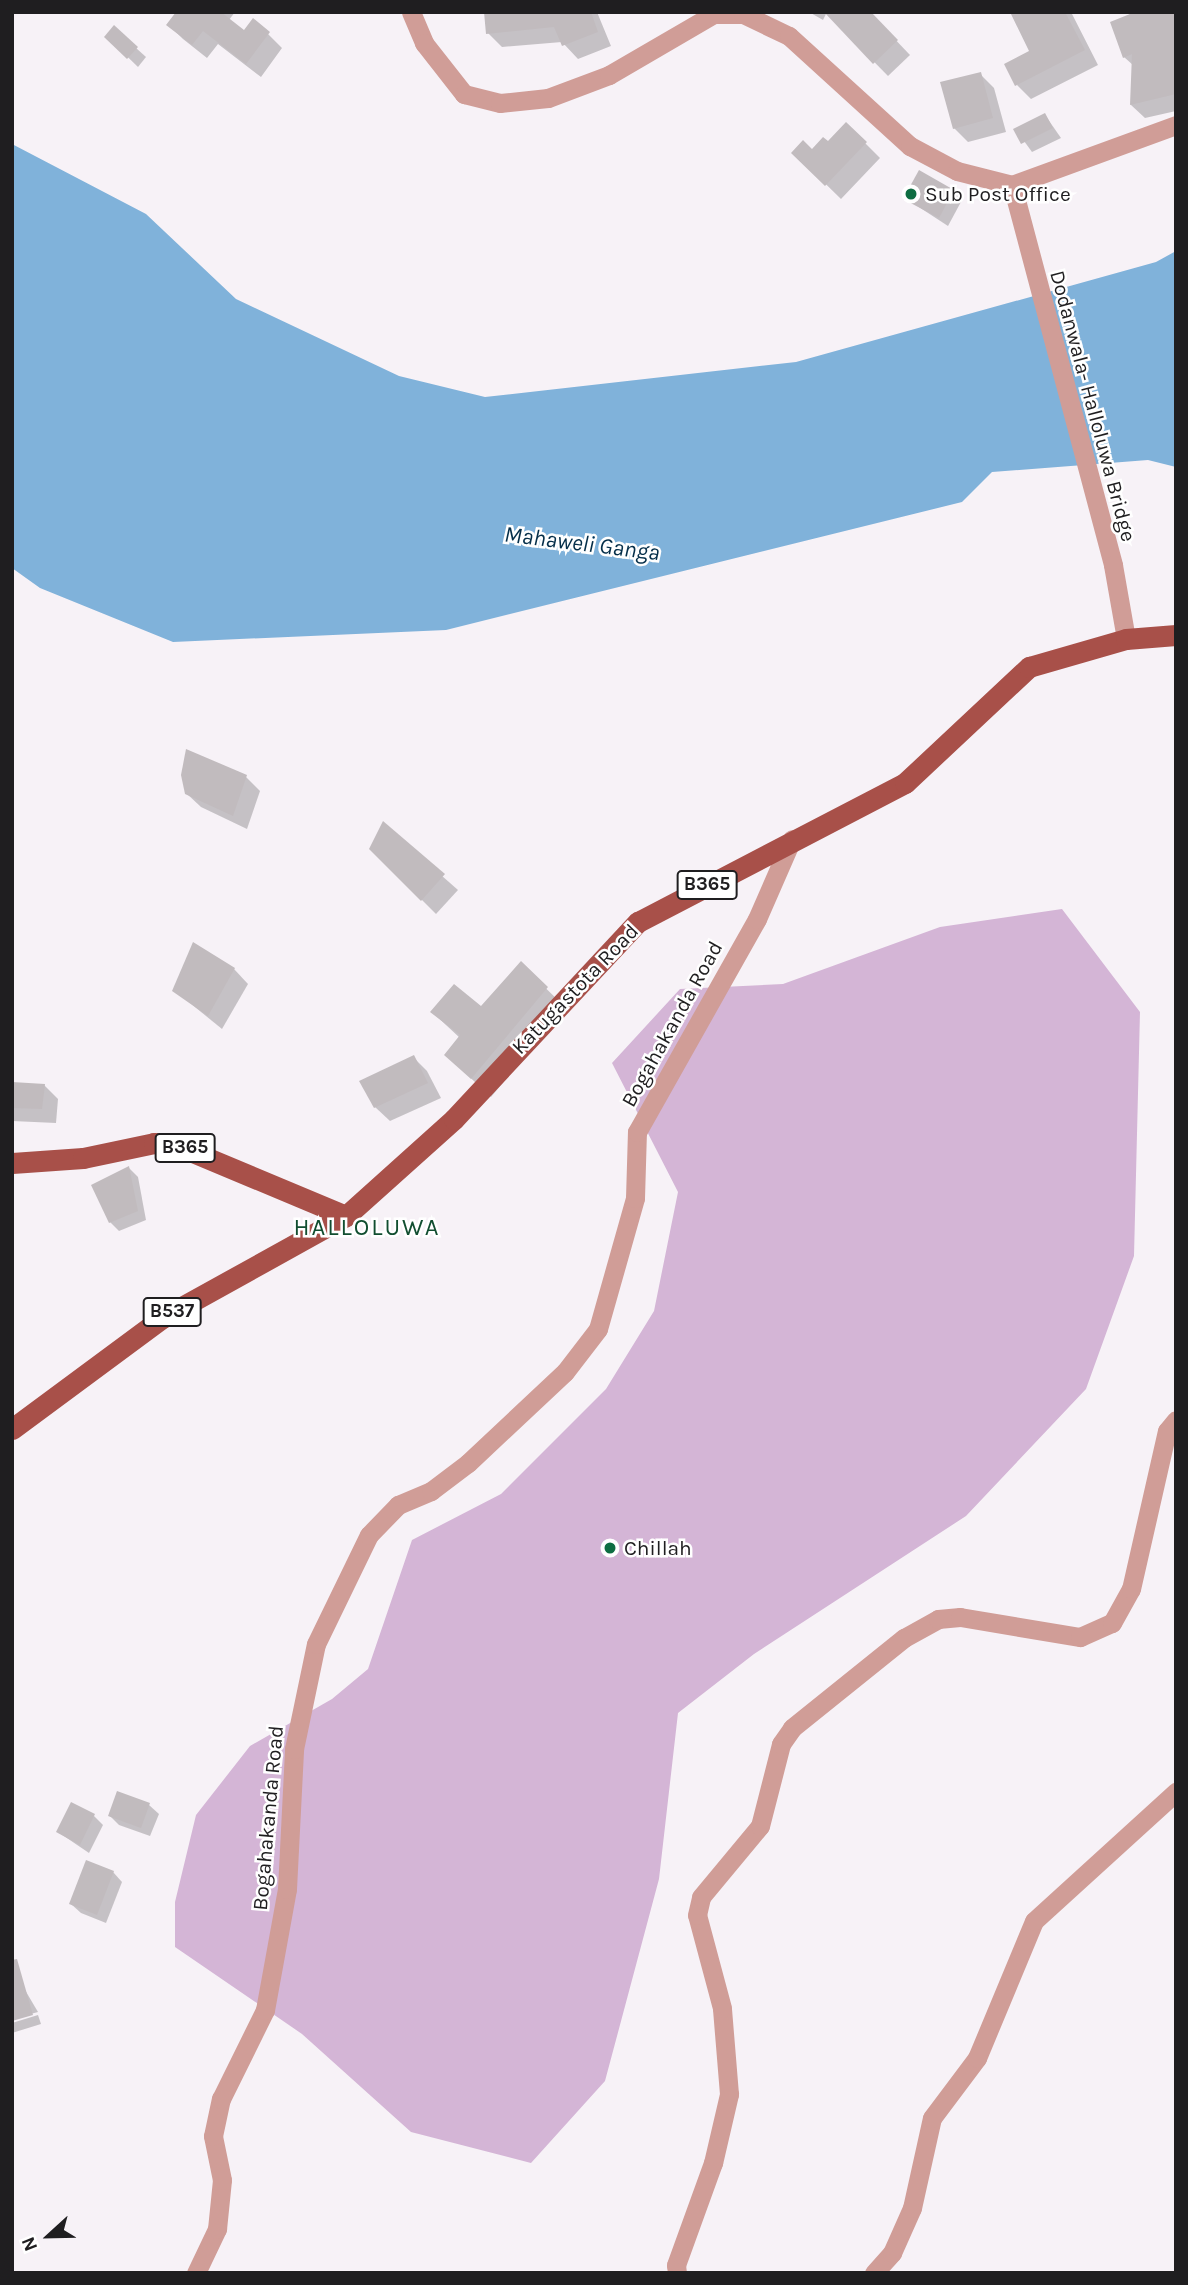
<!DOCTYPE html>
<html>
<head>
<meta charset="utf-8">
<style>
  body { margin:0 }
  #map { position:relative; width:1188px; height:2285px; overflow:hidden; background:#f7f2f7; font-family:Karla,sans-serif }
  div>[style] { position:absolute }
  [style*='--x'] { left:calc(var(--x)*1px); top:calc(var(--y)*1px); width:calc(var(--w)*1px); rotate:calc(var(--a)*1deg) }
  .green>* { inset:0; background:#d4b5d6 }
  .water>* { inset:0; background:#80b2da }
  .shadow>* { inset:0; background:#0003 }
  .building>* { inset:0; background:#c1bbbe }
  .minor>* { height:19px; margin:-9.5px; padding:0 9.5px; transform-origin:9.5px; border-radius:9.5px; background:#d09d97 }
  .major>* { height:21px; margin:-10.5px; padding:0 10.5px; transform-origin:10.5px; border-radius:10.5px; background:#a85049 }
  .dots>* { width:19px; height:19px; translate:-50% -50%; box-sizing:border-box; border:4px solid #fff; border-radius:50% }
  span { translate:-50% -50%; white-space:nowrap; text-align:center; line-height:1.15; -webkit-text-stroke:5px #fff; paint-order:stroke }
  .shield-label span { padding:2px 5px; background:#fff; border:2px solid; border-radius:5px; -webkit-text-stroke-width:0 }
  .shield-label { font-size:19px; color:#1f1e20; font-weight:700 }
  .poi-label { font-size:21px; color:#1f1e20 }
  .left { translate:0 -50%; text-align:left }
  .street-label { font-size:21px; color:#1f1e20 }
  .water-label { font-size:23px; color:#052f4a; font-style:italic }
  .quarter-label { font-size:24px; color:#114e30; letter-spacing:2px }
  .frame { position:absolute; inset:0; border:14px solid #1f1e20; pointer-events:none }
  .north { position:absolute; left:14px; top:2201px; width:70px; height:70px; -webkit-text-stroke:5px #fff; paint-order:stroke; rotate:248deg; font-size:19px; font-weight:700; line-height:28px; text-align:center; color:#1f1e20 }
  .north::after { content:''; display:block; margin:auto; width:24px; height:32px; background:#1f1e20; clip-path:polygon(50% 0,100% 100%,50% 72%,0 100%) }
</style>
</head>
<body>
<div id="map">
  <div class="green">
    <div style="clip-path:polygon(1062px 909px,1140px 1012px,1134px 1256px,1086px 1389px,966px 1516px,754px 1654px,678px 1713px,659px 1879px,605px 2081px,531px 2163px,411px 2132px,302px 2034px,175px 1947px,175px 1902px,196px 1815px,250px 1746px,332px 1699px,368px 1669px,412px 1540px,501px 1494px,606px 1389px,654px 1311px,678px 1192px,612px 1063px,680px 989px,783px 984px,940px 927px)"></div>
  </div>
  <div class="water">
    <div style="clip-path:polygon(12px 144px,146px 214px,236px 299px,399px 376px,485px 397px,796px 362px,1156px 262px,1176px 251px,1176px 467px,1148px 460px,992px 472px,962px 502px,446px 630px,173px 642px,40px 588px,12px 568px)"></div>
  </div>
  <div class="shadow">
    <div style="clip-path:polygon(178px 12px,235px 12px,229px 20px,245px 32px,268px 34px,282px 48px,261px 77px,218px 44px,207px 58px,183px 39px,169px 25px)"></div>
    <div style="clip-path:polygon(486px 12px,597px 12px,611px 46px,578px 59px,562px 42px,502px 47px,488px 33px)"></div>
    <div style="clip-path:polygon(809px 12px,827px 12px,823px 20px)"></div>
    <div style="clip-path:polygon(869px 12px,910px 55px,888px 76px,830px 17px)"></div>
    <div style="clip-path:polygon(1014px 12px,1071px 12px,1098px 65px,1031px 99px,1017px 85px,1032px 52px)"></div>
    <div style="clip-path:polygon(1130px 12px,1176px 12px,1176px 111px,1145px 118px,1131px 105px,1134px 66px,1124px 57px)"></div>
    <div style="clip-path:polygon(114px 28px,146px 57px,138px 67px,106px 36px)"></div>
    <div style="clip-path:polygon(980px 74px,994px 88px,1006px 132px,968px 142px,954px 128px)"></div>
    <div style="clip-path:polygon(1045px 115px,1061px 138px,1032px 152px,1016px 130px)"></div>
    <div style="clip-path:polygon(846px 124px,880px 158px,841px 199px,794px 153px,812px 151px,828px 144px)"></div>
    <div style="clip-path:polygon(953px 191px,962px 200px,948px 226px,905px 198px)"></div>
    <div style="clip-path:polygon(246px 777px,260px 791px,247px 829px,201px 807px,186px 793px)"></div>
    <div style="clip-path:polygon(383px 824px,458px 890px,436px 914px,371px 849px)"></div>
    <div style="clip-path:polygon(521px 964px,565px 1007px,491px 1097px,446px 1055px,460px 1038px,432px 1012px,481px 1009px)"></div>
    <div style="clip-path:polygon(234px 969px,248px 984px,222px 1029px,174px 990px)"></div>
    <div style="clip-path:polygon(413px 1057px,427px 1071px,441px 1098px,390px 1121px,375px 1107px)"></div>
    <div style="clip-path:polygon(12px 1084px,44px 1085px,58px 1099px,56px 1123px,12px 1121px)"></div>
    <div style="clip-path:polygon(129px 1168px,138px 1177px,146px 1220px,119px 1231px,110px 1222px)"></div>
    <div style="clip-path:polygon(118px 1793px,149px 1805px,159px 1814px,150px 1836px,119px 1825px,110px 1816px)"></div>
    <div style="clip-path:polygon(94px 1816px,103px 1825px,89px 1853px,58px 1832px)"></div>
    <div style="clip-path:polygon(113px 1872px,122px 1882px,106px 1923px,81px 1913px,71px 1904px)"></div>
    <div style="clip-path:polygon(25px 1990px,38px 2012px,12px 2019px)"></div>
    <div style="clip-path:polygon(38px 2015px,41px 2024px,12px 2033px,12px 2023px)"></div>
  </div>
  <div class="building">
    <div style="clip-path:polygon(176px 12px,221px 12px,244px 30px,253px 18px,270px 32px,246px 64px,203px 31px,192px 45px,166px 25px)"></div>
    <div style="clip-path:polygon(484px 12px,591px 12px,598px 32px,562px 46px,554px 27px,486px 34px)"></div>
    <div style="clip-path:polygon(824px 12px,871px 12px,898px 40px,873px 64px)"></div>
    <div style="clip-path:polygon(1010px 12px,1065px 12px,1085px 50px,1015px 86px,1004px 64px,1029px 51px)"></div>
    <div style="clip-path:polygon(1135px 12px,1176px 12px,1176px 94px,1130px 105px,1132px 54px,1123px 58px,1110px 22px)"></div>
    <div style="clip-path:polygon(114px 25px,138px 47px,127px 59px,104px 37px)"></div>
    <div style="clip-path:polygon(981px 72px,993px 118px,953px 129px,940px 82px)"></div>
    <div style="clip-path:polygon(1045px 113px,1053px 128px,1021px 144px,1013px 129px)"></div>
    <div style="clip-path:polygon(846px 122px,867px 142px,825px 186px,791px 153px,803px 140px,812px 149px,823px 137px,828px 141px)"></div>
    <div style="clip-path:polygon(919px 170px,954px 190px,939px 218px,903px 199px)"></div>
    <div style="clip-path:polygon(186px 749px,247px 775px,233px 816px,185px 794px,181px 775px)"></div>
    <div style="clip-path:polygon(383px 821px,445px 874px,421px 901px,369px 849px)"></div>
    <div style="clip-path:polygon(193px 942px,235px 968px,208px 1016px,172px 991px)"></div>
    <div style="clip-path:polygon(521px 961px,548px 987px,471px 1079px,444px 1055px,460px 1035px,430px 1012px,454px 984px,481px 1006px)"></div>
    <div style="clip-path:polygon(414px 1055px,428px 1083px,374px 1108px,359px 1081px)"></div>
    <div style="clip-path:polygon(12px 1082px,45px 1084px,42px 1109px,12px 1108px)"></div>
    <div style="clip-path:polygon(129px 1166px,138px 1211px,109px 1223px,91px 1185px)"></div>
    <div style="clip-path:polygon(117px 1791px,150px 1803px,141px 1828px,108px 1816px)"></div>
    <div style="clip-path:polygon(71px 1802px,95px 1814px,80px 1845px,56px 1832px)"></div>
    <div style="clip-path:polygon(86px 1860px,114px 1871px,97px 1915px,69px 1904px)"></div>
    <div style="clip-path:polygon(17px 1959px,33px 2015px,12px 2021px,12px 1960px)"></div>
  </div>
  <div class="minor">
    <div style="--x:411;--y:12;--w:34;--a:67"></div>
    <div style="--x:424;--y:43;--w:65;--a:51.9"></div>
    <div style="--x:464;--y:94;--w:37;--a:14"></div>
    <div style="--x:500;--y:103;--w:48;--a:-5.9"></div>
    <div style="--x:548;--y:98;--w:65;--a:-20.7"></div>
    <div style="--x:609;--y:75;--w:121;--a:-30.2"></div>
    <div style="--x:714;--y:14;--w:29;--a:0"></div>
    <div style="--x:743;--y:14;--w:51;--a:25.6"></div>
    <div style="--x:789;--y:36;--w:164;--a:42.3"></div>
    <div style="--x:910;--y:146;--w:53;--a:28"></div>
    <div style="--x:957;--y:171;--w:57;--a:14.3"></div>
    <div style="--x:1012;--y:185;--w:175;--a:-20.1"></div>
    <div style="--x:1012;--y:185;--w:393;--a:75.1"></div>
    <div style="--x:1113;--y:565;--w:75;--a:80"></div>
    <div style="--x:196;--y:2273;--w:49;--a:-64.5"></div>
    <div style="--x:217;--y:2229;--w:49;--a:-84.2"></div>
    <div style="--x:222;--y:2180;--w:45;--a:-101.6"></div>
    <div style="--x:213;--y:2136;--w:38;--a:-78"></div>
    <div style="--x:221;--y:2099;--w:99;--a:-63.7"></div>
    <div style="--x:265;--y:2010;--w:123;--a:-79.7"></div>
    <div style="--x:287;--y:1889;--w:140;--a:-87.1"></div>
    <div style="--x:294;--y:1749;--w:107;--a:-78.2"></div>
    <div style="--x:316;--y:1644;--w:121;--a:-64.1"></div>
    <div style="--x:369;--y:1535;--w:42;--a:-46"></div>
    <div style="--x:398;--y:1505;--w:36;--a:-23"></div>
    <div style="--x:431;--y:1491;--w:46;--a:-37.1"></div>
    <div style="--x:468;--y:1463;--w:133;--a:-43.2"></div>
    <div style="--x:565;--y:1372;--w:54;--a:-52.5"></div>
    <div style="--x:598;--y:1329;--w:136;--a:-74.2"></div>
    <div style="--x:635;--y:1198;--w:66;--a:-88.3"></div>
    <div style="--x:637;--y:1132;--w:244;--a:-60.6"></div>
    <div style="--x:757;--y:919;--w:87;--a:-66.4"></div>
    <div style="--x:677;--y:2273;--w:8;--a:-97"></div>
    <div style="--x:676;--y:2265;--w:109;--a:-70.1"></div>
    <div style="--x:713;--y:2163;--w:71;--a:-76.9"></div>
    <div style="--x:729;--y:2094;--w:86;--a:-94.7"></div>
    <div style="--x:722;--y:2008;--w:96;--a:-105"></div>
    <div style="--x:697;--y:1915;--w:18;--a:-77"></div>
    <div style="--x:701;--y:1897;--w:92;--a:-50.3"></div>
    <div style="--x:760;--y:1826;--w:85;--a:-75.6"></div>
    <div style="--x:781;--y:1744;--w:19;--a:-55"></div>
    <div style="--x:792;--y:1728;--w:144;--a:-38.8"></div>
    <div style="--x:904;--y:1638;--w:39;--a:-29"></div>
    <div style="--x:938;--y:1619;--w:22;--a:-5"></div>
    <div style="--x:960;--y:1617;--w:122;--a:9.5"></div>
    <div style="--x:1080;--y:1637;--w:35;--a:-24"></div>
    <div style="--x:1112;--y:1623;--w:39;--a:-61"></div>
    <div style="--x:1131;--y:1589;--w:162;--a:-77.2"></div>
    <div style="--x:1167;--y:1431;--w:14;--a:-51"></div>
    <div style="--x:874;--y:2273;--w:27;--a:-48"></div>
    <div style="--x:892;--y:2253;--w:49;--a:-66"></div>
    <div style="--x:912;--y:2208;--w:92;--a:-77.5"></div>
    <div style="--x:932;--y:2118;--w:75;--a:-53.1"></div>
    <div style="--x:977;--y:2058;--w:148;--a:-67.4"></div>
    <div style="--x:1034;--y:1921;--w:192;--a:-42.3"></div>
  </div>
  <div class="major">
    <div style="--x:12;--y:1163;--w:71;--a:-4"></div>
    <div style="--x:83;--y:1158;--w:73;--a:-11.9"></div>
    <div style="--x:154;--y:1143;--w:22;--a:5"></div>
    <div style="--x:176;--y:1145;--w:184;--a:22.7"></div>
    <div style="--x:12;--y:1429;--w:187;--a:-36.5"></div>
    <div style="--x:162;--y:1318;--w:210;--a:-29"></div>
    <div style="--x:346;--y:1216;--w:145;--a:-41.9"></div>
    <div style="--x:454;--y:1119;--w:270;--a:-47"></div>
    <div style="--x:638;--y:922;--w:301;--a:-27.5"></div>
    <div style="--x:905;--y:783;--w:170;--a:-43.1"></div>
    <div style="--x:1029;--y:667;--w:101;--a:-16.1"></div>
    <div style="--x:1126;--y:639;--w:50;--a:-4.6"></div>
  </div>
  <div class="dots">
    <div style="left:911px;top:194px;background:#0e6d42"></div>
    <div style="left:610px;top:1548px;background:#0e6d42"></div>
  </div>
  <div class="shield-label">
    <span style="left:707px;top:885px">B365</span>
    <span style="left:185px;top:1148px">B365</span>
    <span style="left:172px;top:1312px">B537</span>
  </div>
  <div class="poi-label">
    <span class="left" style="left:925px;top:194px">Sub Post Office</span>
    <span class="left" style="left:624px;top:1548px">Chillah</span>
  </div>
  <div class="street-label">
    <span style="left:1093px;top:406px;rotate:75deg">Dodanwala- Halloluwa Bridge</span>
    <span style="left:575px;top:989px;rotate:-46deg">Katugastota Road</span>
    <span style="left:672px;top:1024px;rotate:-61deg">Bogahakanda Road</span>
    <span style="left:268px;top:1818px;rotate:-85deg">Bogahakanda Road</span>
  </div>
  <div class="water-label">
    <span style="left:582px;top:544px;rotate:7deg">Mahaweli Ganga</span>
  </div>
  <div class="quarter-label">
    <span style="left:367px;top:1228px">HALLOLUWA</span>
  </div>
  <div class="frame"></div>
  <div class="north">N</div>
</div>
</body>
</html>
